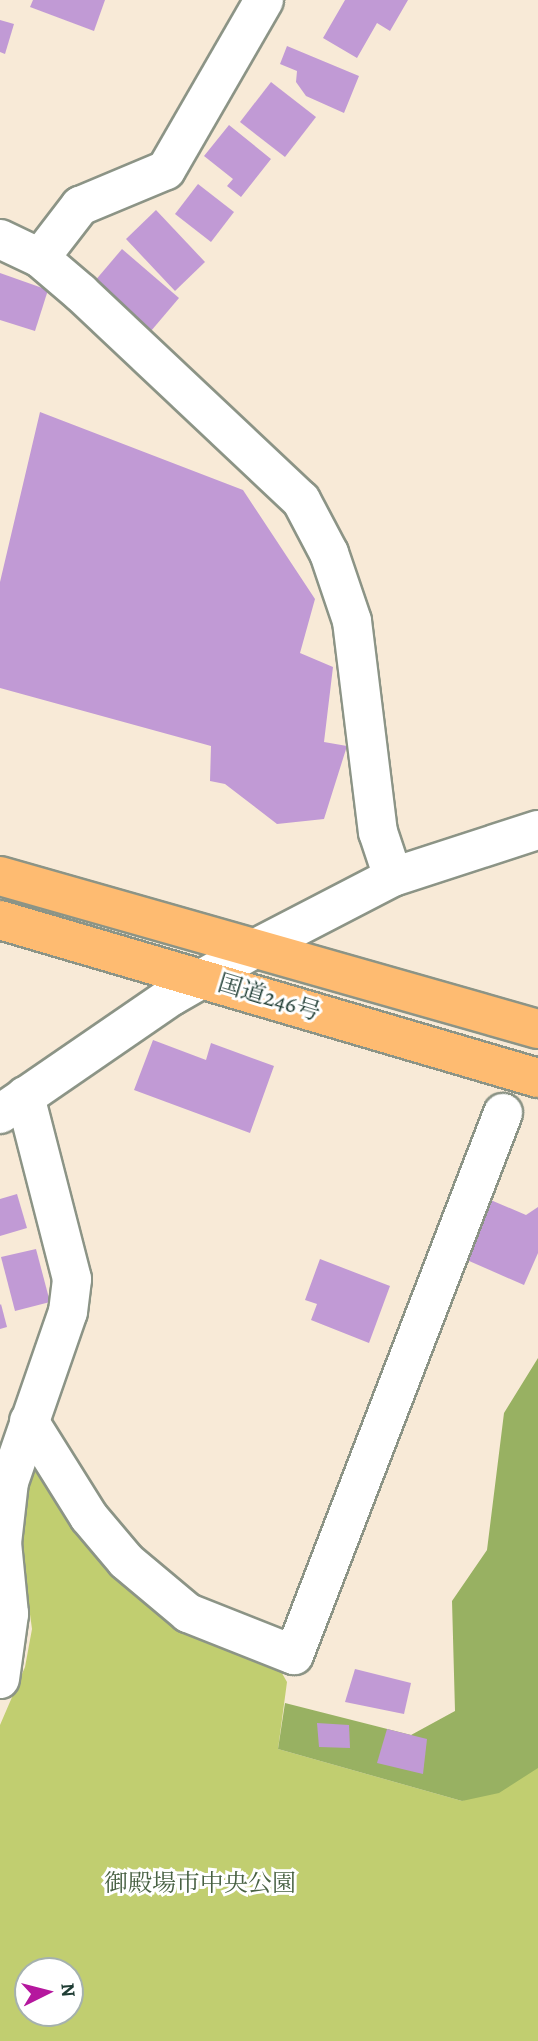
<!DOCTYPE html>
<html>
<head>
<meta charset="utf-8">
<style>
  body { margin:0 }
  #map { position:relative; width:538px; height:2041px; overflow:hidden; background:#f8ead7; font-family:Alegreya,"Noto Serif JP",serif }
  div>[style] { position:absolute }
  [style*='--x'] { left:calc(var(--x)*1px); top:calc(var(--y)*1px); width:calc(var(--w)*1px); rotate:calc(var(--a)*1deg) }
  .green>* { inset:0; background:#c1ce70 }
  .forest>* { inset:0; background:#98b162 }
  .building>* { inset:0; background:#c19ad5 }
  .roads { filter:drop-shadow(2px 0 #8c9486) drop-shadow(-2px 0 #8c9486) drop-shadow(0 2px #8c9486) drop-shadow(0 -2px #8c9486) }
  .minor>* { height:38px; margin:-19px; padding:0 19px; transform-origin:19px; border-radius:19px; background:#fff }
  .highway>* { height:38px; margin:-19px; padding:0 19px; transform-origin:19px; border-radius:19px; background:#febb71 }
  span { translate:-50% -50%; white-space:nowrap; text-align:center; line-height:1.15; -webkit-text-stroke:6px #fff; paint-order:stroke }
  .street-label { font-size:24px; color:#1f3d34 }
  .park-label { font-size:24px; color:#486143 }
  .north { position:absolute; left:14px; top:1957px; width:70px; height:70px; box-sizing:border-box; background:#fff; border:2px solid #a5b1ae; border-radius:50%; rotate:84deg; font-size:19px; font-weight:700; line-height:28px; text-align:center; color:#1f3d34 }
  .north::after { content:''; display:block; margin:auto; width:24px; height:32px; background:#b5179e; clip-path:polygon(50% 0,100% 100%,50% 72%,0 100%) }
</style>
</head>
<body>
<div id="map">
  <div class="green">
    <div style="clip-path:polygon(evenodd,33px 1462px,279px 1668px,287px 1682px,278px 1749px,462px 1801px,538px 1762px,538px 2041px,0 2041px,0 1725px,25px 1667px,32px 1629px,19px 1534px,33px 1462px,28px 1971px,70px 1971px,70px 2013px,28px 2013px,28px 1971px)"></div>
  </div>
  <div class="forest">
    <div style="clip-path:polygon(538px 1358px,538px 1768px,499px 1793px,462px 1801px,278px 1749px,285px 1703px,411px 1735px,455px 1711px,452px 1601px,487px 1550px,504px 1413px)"></div>
  </div>
  <div class="building">
    <div style="clip-path:polygon(33px 0,105px 0,94px 31px,30px 7px)"></div>
    <div style="clip-path:polygon(345px 0,408px 0,390px 31px,377px 23px,357px 58px,323px 38px)"></div>
    <div style="clip-path:polygon(0 20px,14px 24px,5px 54px,0 52px)"></div>
    <div style="clip-path:polygon(287px 46px,359px 76px,344px 113px,306px 96px,296px 82px,297px 71px,280px 64px)"></div>
    <div style="clip-path:polygon(271px 82px,316px 117px,285px 157px,240px 122px)"></div>
    <div style="clip-path:polygon(229px 125px,271px 159px,241px 197px,227px 186px,233px 179px,204px 156px)"></div>
    <div style="clip-path:polygon(198px 184px,234px 212px,211px 242px,175px 214px)"></div>
    <div style="clip-path:polygon(156px 210px,205px 262px,175px 291px,126px 239px)"></div>
    <div style="clip-path:polygon(122px 249px,179px 298px,151px 331px,94px 282px)"></div>
    <div style="clip-path:polygon(0 273px,48px 290px,35px 331px,0 320px)"></div>
    <div style="clip-path:polygon(40px 412px,243px 490px,315px 599px,300px 653px,333px 667px,324px 742px,347px 746px,324px 819px,277px 824px,225px 784px,210px 781px,211px 746px,0 688px,0 582px)"></div>
    <div style="clip-path:polygon(153px 1040px,206px 1060px,211px 1043px,274px 1066px,250px 1133px,134px 1090px)"></div>
    <div style="clip-path:polygon(17px 1194px,27px 1228px,0 1236px,0 1199px)"></div>
    <div style="clip-path:polygon(486px 1198px,526px 1215px,538px 1207px,538px 1253px,524px 1285px,460px 1257px)"></div>
    <div style="clip-path:polygon(36px 1249px,50px 1302px,15px 1311px,1px 1257px)"></div>
    <div style="clip-path:polygon(320px 1259px,390px 1286px,369px 1343px,311px 1320px,317px 1304px,305px 1300px)"></div>
    <div style="clip-path:polygon(1px 1304px,7px 1327px,0 1329px,0 1305px)"></div>
    <div style="clip-path:polygon(355px 1669px,411px 1683px,404px 1714px,345px 1702px)"></div>
    <div style="clip-path:polygon(317px 1723px,349px 1725px,350px 1748px,319px 1747px)"></div>
    <div style="clip-path:polygon(387px 1729px,427px 1739px,423px 1774px,377px 1763px)"></div>
  </div>
  <div class="roads">
    <div class="minor">
      <div style="--x:0;--y:239;--w:44;--a:25.4"></div>
      <div style="--x:40;--y:258;--w:54;--a:40.5"></div>
      <div style="--x:81;--y:293;--w:302;--a:43.3"></div>
      <div style="--x:301;--y:500;--w:60;--a:62.2"></div>
      <div style="--x:329;--y:553;--w:72;--a:71.3"></div>
      <div style="--x:352;--y:621;--w:213;--a:83"></div>
      <div style="--x:378;--y:832;--w:47;--a:71.6"></div>
      <div style="--x:40;--y:258;--w:66;--a:-52.4"></div>
      <div style="--x:80;--y:206;--w:93;--a:-22.7"></div>
      <div style="--x:166;--y:170;--w:196;--a:-60"></div>
      <div style="--x:0;--y:1114;--w:209;--a:-34.5"></div>
      <div style="--x:172;--y:996;--w:95;--a:-29.8"></div>
      <div style="--x:254;--y:949;--w:157;--a:-27.4"></div>
      <div style="--x:393;--y:877;--w:152;--a:-18"></div>
      <div style="--x:29;--y:1421;--w:113;--a:58"></div>
      <div style="--x:89;--y:1517;--w:57;--a:49.9"></div>
      <div style="--x:126;--y:1561;--w:81;--a:40"></div>
      <div style="--x:188;--y:1613;--w:114;--a:21.6"></div>
      <div style="--x:294;--y:1655;--w:581;--a:-68.91"></div>
      <div style="--x:0;--y:1679;--w:66;--a:-82.1"></div>
      <div style="--x:9;--y:1614;--w:71;--a:-95.6"></div>
      <div style="--x:2;--y:1543;--w:61;--a:-83.5"></div>
      <div style="--x:9;--y:1482;--w:180;--a:-70.9"></div>
      <div style="--x:68;--y:1312;--w:33;--a:-83"></div>
      <div style="--x:72;--y:1279;--w:189;--a:-104.4"></div>
    </div>
    <div class="highway">
      <div style="--x:0;--y:876;--w:559;--a:15.88"></div>
      <div style="--x:0;--y:920;--w:561;--a:16.37"></div>
    </div>
  </div>
  <div class="street-label">
    <span style="left:269px;top:998px;rotate:17deg">国道246号</span>
  </div>
  <div class="park-label">
    <span style="left:200px;top:1884px">御殿場市中央公園</span>
  </div>
  <div class="north">N</div>
</div>
</body>
</html>
